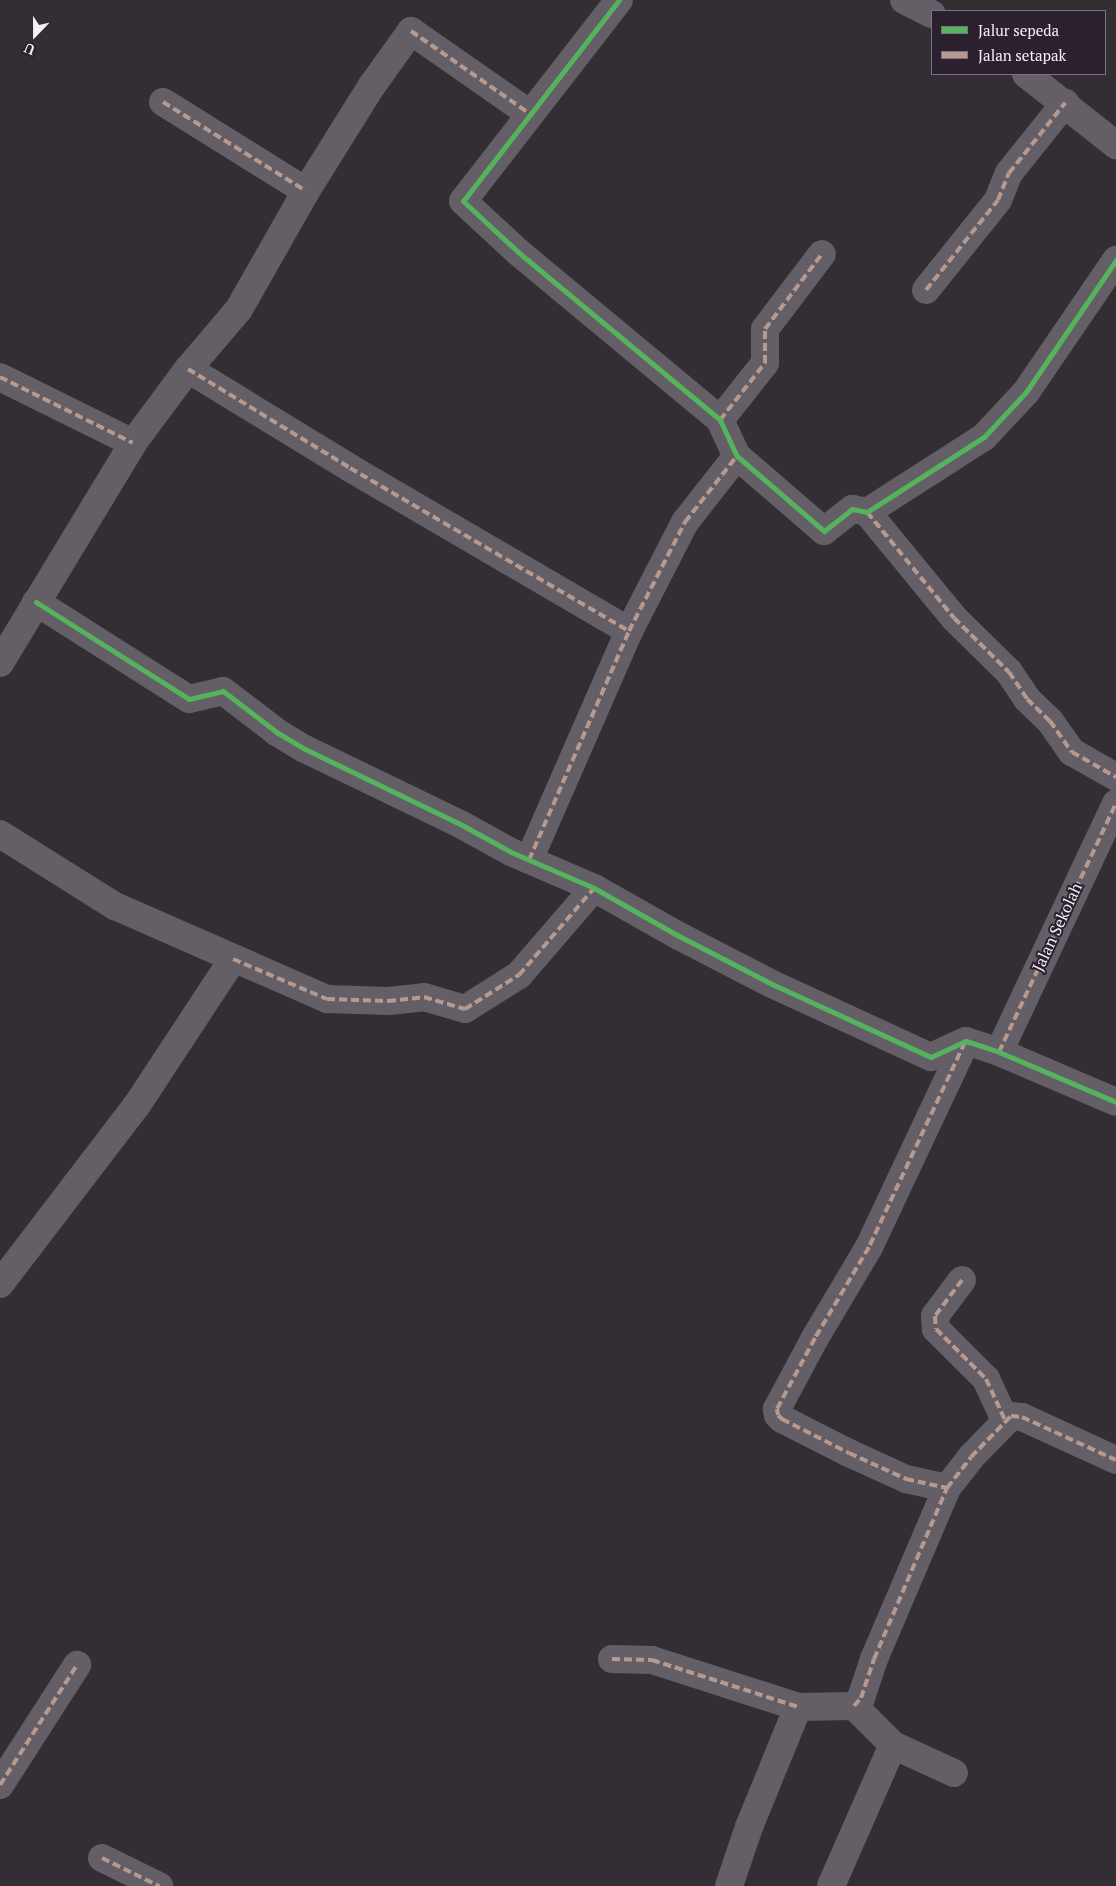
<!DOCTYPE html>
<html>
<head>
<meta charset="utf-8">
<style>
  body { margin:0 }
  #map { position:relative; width:1116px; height:1886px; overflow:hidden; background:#332e34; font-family:"PT Serif",serif }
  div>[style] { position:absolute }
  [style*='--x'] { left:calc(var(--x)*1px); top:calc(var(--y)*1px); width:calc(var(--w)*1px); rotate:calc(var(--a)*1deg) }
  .street>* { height:28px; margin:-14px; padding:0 14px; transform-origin:14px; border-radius:14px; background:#645e67 }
  .quiet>* { height:4px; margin-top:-2px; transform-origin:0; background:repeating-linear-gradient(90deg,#b69a8f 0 8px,transparent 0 12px) }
  .cycleway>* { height:5px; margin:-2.5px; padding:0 2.5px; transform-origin:2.5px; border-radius:2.5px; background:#56b35d }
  span { translate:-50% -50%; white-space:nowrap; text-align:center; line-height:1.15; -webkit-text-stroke:4px #2a202e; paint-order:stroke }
  .street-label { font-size:16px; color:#f6eff9 }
  .legend { position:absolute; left:931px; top:10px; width:175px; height:65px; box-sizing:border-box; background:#2a202e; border:1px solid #7c737f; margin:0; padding:6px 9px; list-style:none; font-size:15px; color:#f6eff9 }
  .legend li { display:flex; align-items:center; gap:10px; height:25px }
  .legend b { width:25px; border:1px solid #7c737f }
  .north { position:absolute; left:10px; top:10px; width:50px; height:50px; -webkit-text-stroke:4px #2a202e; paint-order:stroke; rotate:202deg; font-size:14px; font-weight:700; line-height:20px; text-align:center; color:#f6eff9 }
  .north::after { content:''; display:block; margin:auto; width:18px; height:22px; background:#f6eff9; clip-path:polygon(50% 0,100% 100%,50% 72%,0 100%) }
</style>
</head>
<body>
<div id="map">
  <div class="street">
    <div style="--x:619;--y:0;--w:254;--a:127.8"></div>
    <div style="--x:463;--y:201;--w:75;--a:42.8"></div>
    <div style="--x:518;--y:252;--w:263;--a:39.7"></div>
    <div style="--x:720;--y:420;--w:40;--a:65"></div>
    <div style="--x:737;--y:456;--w:115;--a:40.8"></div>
    <div style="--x:824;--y:531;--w:36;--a:-38"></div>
    <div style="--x:852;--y:509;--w:15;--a:11"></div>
    <div style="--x:867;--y:512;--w:139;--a:-32.7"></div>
    <div style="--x:984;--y:437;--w:62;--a:-47"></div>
    <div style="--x:1026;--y:392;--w:160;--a:-55.7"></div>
    <div style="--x:904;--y:0;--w:31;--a:27"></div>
    <div style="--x:1026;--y:74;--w:115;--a:38.3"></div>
    <div style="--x:163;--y:102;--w:168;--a:31.9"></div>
    <div style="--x:926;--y:290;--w:115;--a:-51.3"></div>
    <div style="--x:998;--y:200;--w:29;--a:-68"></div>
    <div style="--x:1009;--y:173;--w:90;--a:-51.3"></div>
    <div style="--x:188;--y:369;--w:190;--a:31.4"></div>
    <div style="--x:350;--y:468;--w:323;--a:30.3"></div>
    <div style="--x:0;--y:377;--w:148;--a:26.4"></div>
    <div style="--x:720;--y:420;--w:73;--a:-51.7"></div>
    <div style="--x:765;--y:363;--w:34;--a:-90"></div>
    <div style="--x:765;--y:329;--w:94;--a:-52.8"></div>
    <div style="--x:867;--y:512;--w:137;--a:50.6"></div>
    <div style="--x:954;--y:618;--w:77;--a:44.5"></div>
    <div style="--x:1009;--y:672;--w:32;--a:56"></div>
    <div style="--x:1027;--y:699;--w:32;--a:44"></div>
    <div style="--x:1050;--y:721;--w:38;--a:55"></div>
    <div style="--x:1072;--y:752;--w:51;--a:29.6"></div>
    <div style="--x:36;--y:602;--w:181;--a:32.4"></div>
    <div style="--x:189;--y:699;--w:35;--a:-13"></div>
    <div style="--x:223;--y:691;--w:69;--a:37.4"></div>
    <div style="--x:278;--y:733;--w:31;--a:31"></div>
    <div style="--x:305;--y:749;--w:174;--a:25.8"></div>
    <div style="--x:462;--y:825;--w:56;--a:28.9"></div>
    <div style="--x:511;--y:852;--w:90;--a:23.4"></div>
    <div style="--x:594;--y:888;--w:98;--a:29.5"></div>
    <div style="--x:679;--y:936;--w:105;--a:27.3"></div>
    <div style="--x:772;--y:984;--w:175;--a:24.7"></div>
    <div style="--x:931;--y:1057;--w:38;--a:-25"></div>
    <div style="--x:966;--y:1041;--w:35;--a:18"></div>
    <div style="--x:999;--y:1052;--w:127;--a:23.1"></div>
    <div style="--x:0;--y:663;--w:257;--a:-58.8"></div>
    <div style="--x:133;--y:443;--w:92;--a:-53.4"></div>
    <div style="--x:188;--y:369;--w:79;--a:-49.6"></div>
    <div style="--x:239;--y:309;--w:136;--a:-60.4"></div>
    <div style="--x:306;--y:191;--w:123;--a:-58"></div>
    <div style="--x:371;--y:87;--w:69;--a:-54.5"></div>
    <div style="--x:411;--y:31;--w:145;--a:34.9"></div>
    <div style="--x:0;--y:834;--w:136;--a:32.1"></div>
    <div style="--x:115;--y:906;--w:232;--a:23.7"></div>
    <div style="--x:327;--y:999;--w:61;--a:1.9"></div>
    <div style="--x:388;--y:1001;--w:36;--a:-6"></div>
    <div style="--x:424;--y:997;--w:43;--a:16.3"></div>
    <div style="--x:465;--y:1009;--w:64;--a:-32.2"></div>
    <div style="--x:519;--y:975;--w:115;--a:-49.2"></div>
    <div style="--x:529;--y:860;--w:250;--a:-66.4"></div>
    <div style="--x:629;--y:631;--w:123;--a:-62.8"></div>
    <div style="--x:685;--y:522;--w:84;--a:-51.8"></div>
    <div style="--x:966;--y:1041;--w:228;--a:115.2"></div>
    <div style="--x:869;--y:1247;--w:106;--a:120.7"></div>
    <div style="--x:815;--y:1338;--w:81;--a:118.2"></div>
    <div style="--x:777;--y:1409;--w:6;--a:81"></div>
    <div style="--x:778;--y:1415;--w:6;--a:45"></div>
    <div style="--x:782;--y:1419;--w:75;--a:26.9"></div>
    <div style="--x:849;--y:1453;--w:63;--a:24.5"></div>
    <div style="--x:906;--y:1479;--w:42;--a:12.4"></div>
    <div style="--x:947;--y:1488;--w:39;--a:-52"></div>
    <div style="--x:971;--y:1457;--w:57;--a:-45.7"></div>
    <div style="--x:1011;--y:1416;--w:11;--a:5"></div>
    <div style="--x:1022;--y:1417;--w:103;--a:24.6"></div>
    <div style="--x:999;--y:1052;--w:275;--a:-64.8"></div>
    <div style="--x:962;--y:1280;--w:45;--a:126.9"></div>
    <div style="--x:935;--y:1316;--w:13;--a:86"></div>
    <div style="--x:936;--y:1329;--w:71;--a:45"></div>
    <div style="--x:986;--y:1379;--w:45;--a:65.1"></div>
    <div style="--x:0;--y:1284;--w:225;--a:-52.6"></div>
    <div style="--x:137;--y:1105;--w:175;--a:-56.7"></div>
    <div style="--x:612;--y:1659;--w:40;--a:1.4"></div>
    <div style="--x:652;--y:1660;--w:153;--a:17.8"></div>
    <div style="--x:798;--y:1707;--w:56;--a:-1"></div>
    <div style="--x:854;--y:1706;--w:55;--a:45"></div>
    <div style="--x:893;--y:1745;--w:67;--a:24.7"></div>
    <div style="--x:854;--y:1706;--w:11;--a:-49"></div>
    <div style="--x:861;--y:1698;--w:41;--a:-71.6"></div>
    <div style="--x:874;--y:1659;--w:186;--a:-66.9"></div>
    <div style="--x:0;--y:1785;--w:143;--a:-57.3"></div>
    <div style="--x:102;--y:1858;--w:64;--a:26.2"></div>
    <div style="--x:729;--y:1886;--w:62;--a:-71.3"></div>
    <div style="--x:749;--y:1827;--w:130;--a:-67.8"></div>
    <div style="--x:831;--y:1886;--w:154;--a:-66.3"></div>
  </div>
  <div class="quiet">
    <div style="--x:411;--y:31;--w:145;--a:34.9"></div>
    <div style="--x:163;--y:102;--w:168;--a:31.9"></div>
    <div style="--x:926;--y:290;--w:115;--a:-51.3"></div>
    <div style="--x:998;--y:200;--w:29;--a:-68"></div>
    <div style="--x:1009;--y:173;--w:90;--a:-51.3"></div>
    <div style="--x:188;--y:369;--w:190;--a:31.4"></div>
    <div style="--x:350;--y:468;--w:323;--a:30.3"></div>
    <div style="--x:0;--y:377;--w:148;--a:26.4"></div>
    <div style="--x:720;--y:420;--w:73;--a:-51.7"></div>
    <div style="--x:765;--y:363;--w:34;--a:-90"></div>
    <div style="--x:765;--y:329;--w:94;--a:-52.8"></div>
    <div style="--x:867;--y:512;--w:137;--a:50.6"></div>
    <div style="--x:954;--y:618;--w:77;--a:44.5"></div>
    <div style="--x:1009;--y:672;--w:32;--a:56"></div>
    <div style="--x:1027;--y:699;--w:32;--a:44"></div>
    <div style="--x:1050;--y:721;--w:38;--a:55"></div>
    <div style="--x:1072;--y:752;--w:51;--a:29.6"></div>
    <div style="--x:529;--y:860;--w:250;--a:-66.4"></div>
    <div style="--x:629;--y:631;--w:123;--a:-62.8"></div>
    <div style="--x:685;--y:522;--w:84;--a:-51.8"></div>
    <div style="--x:233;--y:959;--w:102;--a:23.1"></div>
    <div style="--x:327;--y:999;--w:61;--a:1.9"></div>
    <div style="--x:388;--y:1001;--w:36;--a:-6"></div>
    <div style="--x:424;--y:997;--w:43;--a:16.3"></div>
    <div style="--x:465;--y:1009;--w:64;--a:-32.2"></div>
    <div style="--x:519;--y:975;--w:115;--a:-49.2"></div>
    <div style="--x:965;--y:1042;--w:226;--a:115.1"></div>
    <div style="--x:869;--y:1247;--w:106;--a:120.7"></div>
    <div style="--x:815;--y:1338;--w:81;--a:118.2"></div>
    <div style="--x:777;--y:1409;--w:6;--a:81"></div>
    <div style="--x:778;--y:1415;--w:6;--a:45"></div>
    <div style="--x:782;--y:1419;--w:75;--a:26.9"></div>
    <div style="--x:849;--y:1453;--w:63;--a:24.5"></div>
    <div style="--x:906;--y:1479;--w:42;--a:12.4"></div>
    <div style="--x:947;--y:1488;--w:39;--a:-52"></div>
    <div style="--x:971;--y:1457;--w:57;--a:-45.7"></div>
    <div style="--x:1011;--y:1416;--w:11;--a:5"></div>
    <div style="--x:1022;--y:1417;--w:103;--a:24.6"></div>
    <div style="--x:999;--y:1052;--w:275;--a:-64.8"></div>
    <div style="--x:962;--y:1280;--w:45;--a:126.9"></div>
    <div style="--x:935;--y:1316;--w:13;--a:86"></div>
    <div style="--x:936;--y:1329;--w:71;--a:45"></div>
    <div style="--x:986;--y:1379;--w:45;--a:65.1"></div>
    <div style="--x:612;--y:1659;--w:40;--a:1.4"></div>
    <div style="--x:652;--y:1660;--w:153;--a:17.8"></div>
    <div style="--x:854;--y:1706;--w:11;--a:-49"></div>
    <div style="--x:861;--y:1698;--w:41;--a:-71.6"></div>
    <div style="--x:874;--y:1659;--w:186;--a:-66.9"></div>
    <div style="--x:0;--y:1785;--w:143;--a:-57.3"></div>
    <div style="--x:102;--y:1858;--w:64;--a:26.2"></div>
  </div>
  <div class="cycleway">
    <div style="--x:619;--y:0;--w:254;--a:127.8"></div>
    <div style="--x:463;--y:201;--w:75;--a:42.8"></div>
    <div style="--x:518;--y:252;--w:263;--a:39.7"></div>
    <div style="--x:720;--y:420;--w:40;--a:65"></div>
    <div style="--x:737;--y:456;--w:115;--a:40.8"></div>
    <div style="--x:824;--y:531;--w:36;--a:-38"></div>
    <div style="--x:852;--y:509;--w:15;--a:11"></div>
    <div style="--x:867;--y:512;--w:139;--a:-32.7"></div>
    <div style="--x:984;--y:437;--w:62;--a:-47"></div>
    <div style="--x:1026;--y:392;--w:160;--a:-55.7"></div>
    <div style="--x:36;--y:602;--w:181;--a:32.4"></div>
    <div style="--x:189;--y:699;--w:35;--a:-13"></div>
    <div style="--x:223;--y:691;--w:69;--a:37.4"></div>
    <div style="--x:278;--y:733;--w:31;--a:31"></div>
    <div style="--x:305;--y:749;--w:174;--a:25.8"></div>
    <div style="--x:462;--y:825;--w:56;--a:28.9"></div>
    <div style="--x:511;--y:852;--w:90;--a:23.4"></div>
    <div style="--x:594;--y:888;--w:98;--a:29.5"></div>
    <div style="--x:679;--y:936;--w:105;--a:27.3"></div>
    <div style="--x:772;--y:984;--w:175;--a:24.7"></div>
    <div style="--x:931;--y:1057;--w:38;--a:-25"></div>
    <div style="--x:966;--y:1041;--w:35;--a:18"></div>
    <div style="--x:999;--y:1052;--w:127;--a:23.1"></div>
  </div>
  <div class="street-label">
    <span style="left:1057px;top:927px;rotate:-65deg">Jalan Sekolah</span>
  </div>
  <ul class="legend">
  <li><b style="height:6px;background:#56b35d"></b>Jalur sepeda</li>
  <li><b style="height:6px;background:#b69a8f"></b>Jalan setapak</li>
  </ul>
  <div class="north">U</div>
</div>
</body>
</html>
